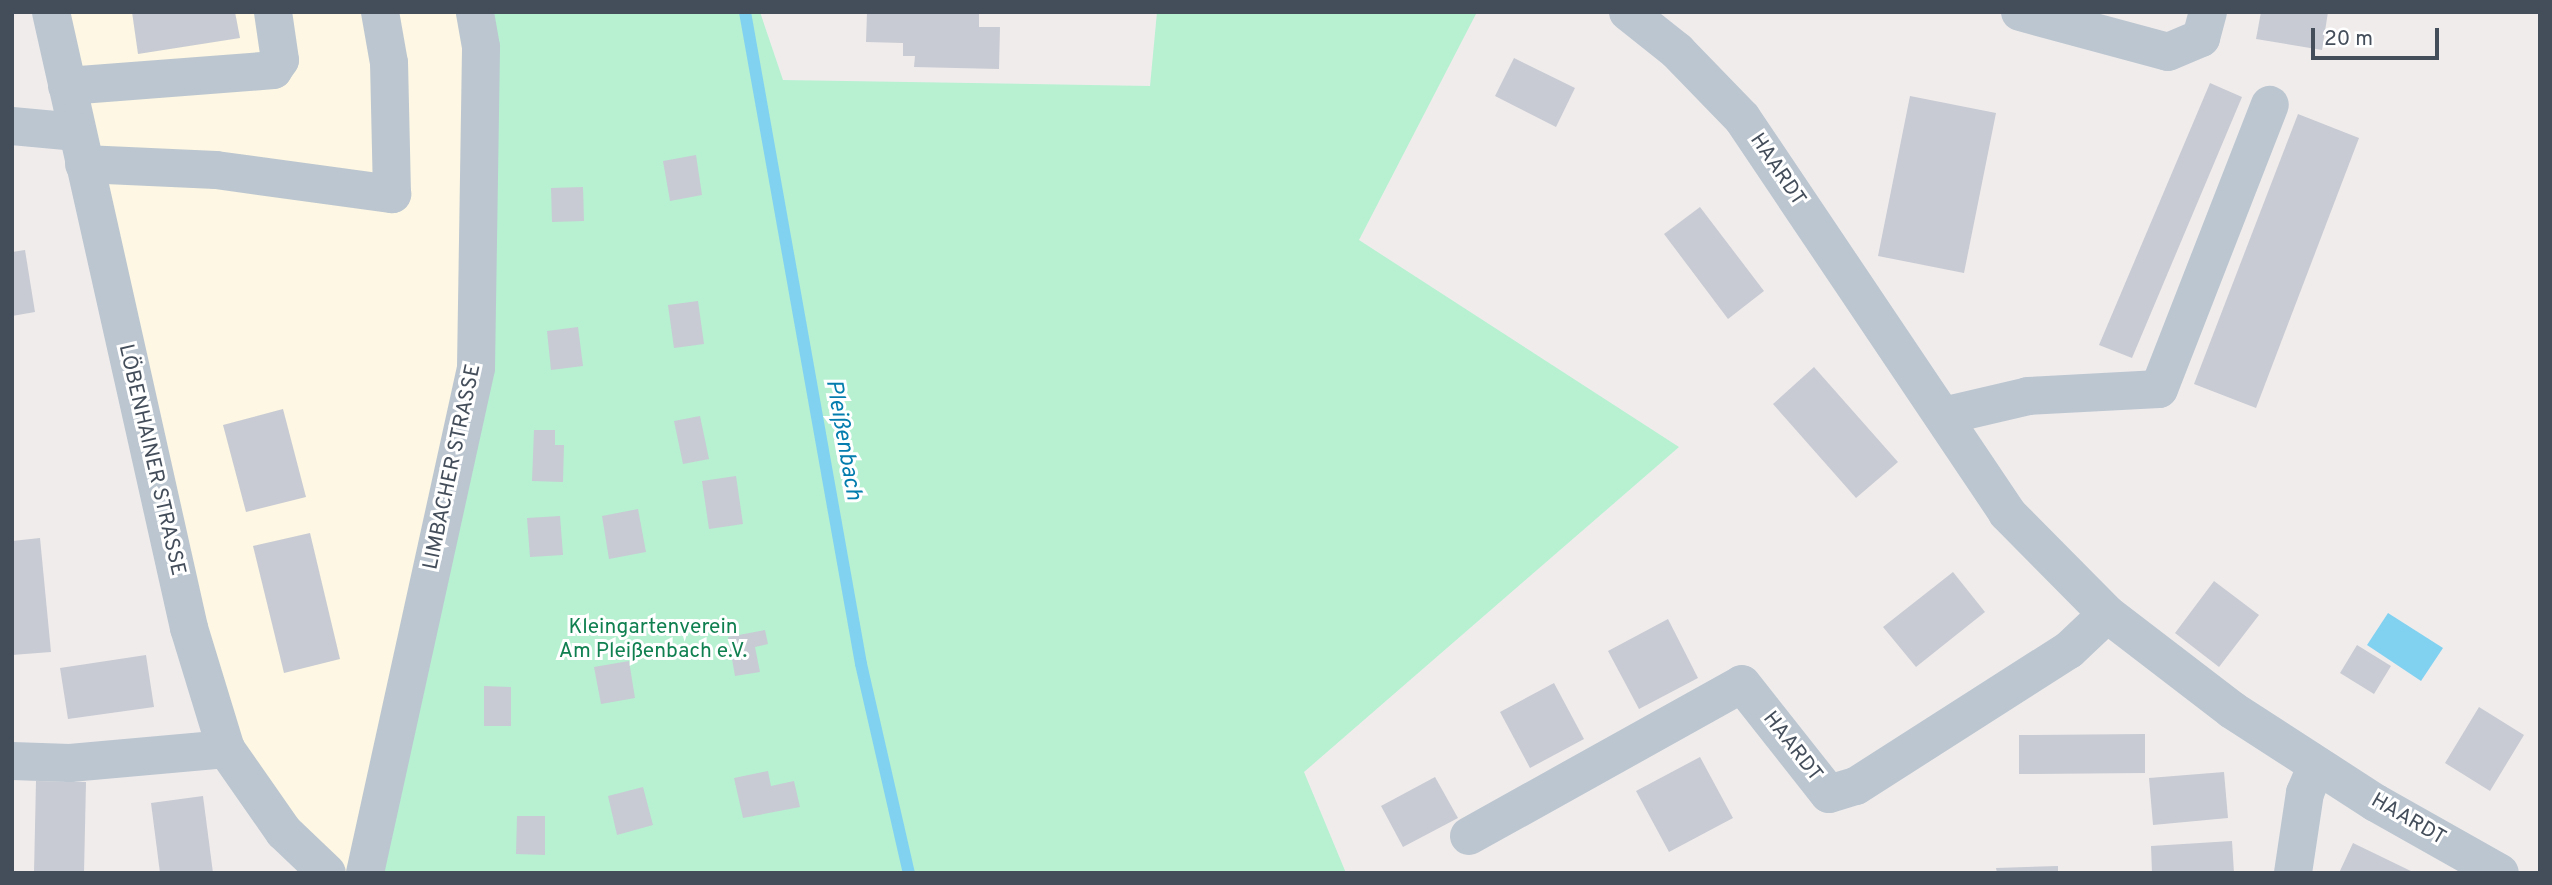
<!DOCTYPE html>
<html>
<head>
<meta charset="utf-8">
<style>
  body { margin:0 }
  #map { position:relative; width:2552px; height:885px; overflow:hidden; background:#f0ecec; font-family:Overpass,sans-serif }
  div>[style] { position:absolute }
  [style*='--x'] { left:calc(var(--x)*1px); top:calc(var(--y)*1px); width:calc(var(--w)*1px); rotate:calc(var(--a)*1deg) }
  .commercial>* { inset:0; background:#fdf7e3 }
  .green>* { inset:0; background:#b7f1d2 }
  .water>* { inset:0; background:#81d1f1 }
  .stream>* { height:12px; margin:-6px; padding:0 6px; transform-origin:6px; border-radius:6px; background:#81d1f1 }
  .building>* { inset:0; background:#c8cbd3 }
  .minor>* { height:38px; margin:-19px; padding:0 19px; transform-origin:19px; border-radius:19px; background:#bcc6d0 }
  span { translate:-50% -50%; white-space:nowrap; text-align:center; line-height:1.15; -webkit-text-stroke:6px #fff; paint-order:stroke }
  .street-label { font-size:21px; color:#444e5b }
  .park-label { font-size:21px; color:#118051 }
  .water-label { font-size:23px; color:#047dae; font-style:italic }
  .frame { position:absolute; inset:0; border:14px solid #444e5b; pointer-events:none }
  .scale { position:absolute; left:2311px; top:28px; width:128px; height:32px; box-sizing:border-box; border:4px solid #444e5b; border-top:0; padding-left:9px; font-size:21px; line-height:24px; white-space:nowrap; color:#444e5b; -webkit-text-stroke:5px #fff; paint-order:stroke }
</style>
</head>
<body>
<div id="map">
  <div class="commercial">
    <div style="clip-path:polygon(51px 12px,475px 12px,476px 368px,365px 873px,327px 873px,226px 749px)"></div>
  </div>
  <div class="green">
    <div style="clip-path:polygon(475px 12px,760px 12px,783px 80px,1150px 86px,1157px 12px,1477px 12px,1359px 240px,1679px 447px,1304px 772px,1346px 873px,365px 873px,476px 368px)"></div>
  </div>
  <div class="water">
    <div style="clip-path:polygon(2388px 613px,2443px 648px,2421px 681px,2367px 645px)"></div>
  </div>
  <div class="stream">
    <div style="--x:745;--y:12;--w:662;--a:79.91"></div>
    <div style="--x:861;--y:664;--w:214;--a:77.1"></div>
  </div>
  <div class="building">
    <div style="clip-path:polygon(132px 12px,235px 12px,240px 38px,138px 54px)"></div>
    <div style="clip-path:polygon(867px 12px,979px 12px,979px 27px,1000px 27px,999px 69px,914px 67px,915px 56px,903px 56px,903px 43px,866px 42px)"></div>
    <div style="clip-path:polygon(2261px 12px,2328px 12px,2322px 50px,2256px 39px)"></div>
    <div style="clip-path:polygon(1514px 58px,1575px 88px,1556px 127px,1495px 96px)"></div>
    <div style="clip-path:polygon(2210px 83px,2242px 97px,2132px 358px,2099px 345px)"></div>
    <div style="clip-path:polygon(1910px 96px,1996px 113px,1964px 273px,1878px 256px)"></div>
    <div style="clip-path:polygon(2298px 114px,2359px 138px,2256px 408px,2194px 384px)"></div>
    <div style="clip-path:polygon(696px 155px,702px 195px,670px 201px,663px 161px)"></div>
    <div style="clip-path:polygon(583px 187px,584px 221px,552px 222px,551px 188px)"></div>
    <div style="clip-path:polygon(1700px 207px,1764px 291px,1728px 319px,1664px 234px)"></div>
    <div style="clip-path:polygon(25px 250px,35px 312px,12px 316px,12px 252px)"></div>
    <div style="clip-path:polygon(698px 301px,704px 344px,674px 348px,668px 305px)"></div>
    <div style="clip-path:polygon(578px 327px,583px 366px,551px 370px,547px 331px)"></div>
    <div style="clip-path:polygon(1814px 367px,1898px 462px,1856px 498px,1773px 404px)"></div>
    <div style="clip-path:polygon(283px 409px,306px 497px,246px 512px,223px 425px)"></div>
    <div style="clip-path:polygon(700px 416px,709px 459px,683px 464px,674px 421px)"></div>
    <div style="clip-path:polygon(534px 430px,555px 430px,555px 445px,564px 445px,563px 482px,532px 481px)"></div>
    <div style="clip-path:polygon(736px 476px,743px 524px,709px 529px,702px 481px)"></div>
    <div style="clip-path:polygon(638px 509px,646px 552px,609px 559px,602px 516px)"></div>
    <div style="clip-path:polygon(560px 516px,563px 555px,530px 557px,527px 518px)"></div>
    <div style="clip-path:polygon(310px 533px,340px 659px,284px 673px,253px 546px)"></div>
    <div style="clip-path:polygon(40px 538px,51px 652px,12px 655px,12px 541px)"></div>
    <div style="clip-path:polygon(1953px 572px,1985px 612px,1916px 667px,1883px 627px)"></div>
    <div style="clip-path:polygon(2214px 581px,2259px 615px,2219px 667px,2175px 633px)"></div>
    <div style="clip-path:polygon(1668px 619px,1698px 678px,1639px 709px,1608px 651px)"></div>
    <div style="clip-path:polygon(765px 630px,768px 644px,755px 647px,760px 672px,735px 676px,728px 637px)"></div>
    <div style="clip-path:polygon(2357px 645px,2391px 666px,2374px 694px,2340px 673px)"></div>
    <div style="clip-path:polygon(146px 655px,154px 707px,68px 719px,60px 668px)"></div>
    <div style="clip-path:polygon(629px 661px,635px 698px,601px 704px,594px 667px)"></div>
    <div style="clip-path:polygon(1554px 683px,1584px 739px,1530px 768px,1500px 712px)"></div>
    <div style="clip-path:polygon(484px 686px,511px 687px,511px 726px,484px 726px)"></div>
    <div style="clip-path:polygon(2479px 707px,2524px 735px,2490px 791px,2445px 763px)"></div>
    <div style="clip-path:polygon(2145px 734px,2145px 773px,2019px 774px,2019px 735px)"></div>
    <div style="clip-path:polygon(1700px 757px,1733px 818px,1669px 852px,1636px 791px)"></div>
    <div style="clip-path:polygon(768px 771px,771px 786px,794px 781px,800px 807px,743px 818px,734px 778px)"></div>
    <div style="clip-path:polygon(2224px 772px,2228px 818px,2153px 825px,2149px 778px)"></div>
    <div style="clip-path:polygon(1435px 777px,1458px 818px,1403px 847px,1381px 806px)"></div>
    <div style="clip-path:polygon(36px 781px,86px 782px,84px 873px,34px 873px)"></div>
    <div style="clip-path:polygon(643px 787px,653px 825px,617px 835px,608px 796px)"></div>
    <div style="clip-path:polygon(203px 796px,213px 873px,160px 873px,151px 803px)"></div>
    <div style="clip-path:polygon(517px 816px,545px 816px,545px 855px,516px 854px)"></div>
    <div style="clip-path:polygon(2232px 841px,2234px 873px,2152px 873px,2151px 846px)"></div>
    <div style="clip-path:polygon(2353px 843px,2415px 873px,2339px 873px)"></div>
    <div style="clip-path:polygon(2058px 866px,2058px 873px,1997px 873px,1996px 868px)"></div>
  </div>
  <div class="minor">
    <div style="--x:51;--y:12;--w:631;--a:77.37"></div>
    <div style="--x:189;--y:628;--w:127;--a:73"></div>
    <div style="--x:226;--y:749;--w:101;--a:55.1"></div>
    <div style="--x:284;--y:832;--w:59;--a:43.6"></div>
    <div style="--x:1628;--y:12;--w:63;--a:38.5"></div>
    <div style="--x:1677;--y:51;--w:93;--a:45.9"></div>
    <div style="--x:1742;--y:118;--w:476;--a:56.1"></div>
    <div style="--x:2007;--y:513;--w:142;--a:45.3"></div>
    <div style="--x:2107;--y:614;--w:158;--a:37.5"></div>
    <div style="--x:2232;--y:710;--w:171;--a:32.9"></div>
    <div style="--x:2376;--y:803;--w:142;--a:29.4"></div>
    <div style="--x:2020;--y:12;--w:153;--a:15.1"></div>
    <div style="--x:2168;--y:52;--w:36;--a:-23"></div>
    <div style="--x:2201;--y:38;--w:27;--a:-75"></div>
    <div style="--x:67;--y:86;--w:207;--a:-4.4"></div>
    <div style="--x:273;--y:70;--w:12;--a:-55"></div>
    <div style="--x:280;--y:60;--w:49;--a:-98.3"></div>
    <div style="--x:12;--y:126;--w:65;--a:5.3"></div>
    <div style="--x:84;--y:164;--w:132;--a:2.6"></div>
    <div style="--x:216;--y:170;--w:178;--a:7.8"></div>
    <div style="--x:392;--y:194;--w:131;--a:-91.3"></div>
    <div style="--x:389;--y:63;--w:52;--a:-100"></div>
    <div style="--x:1943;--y:416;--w:87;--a:-13.2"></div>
    <div style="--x:2028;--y:396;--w:131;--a:-3.1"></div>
    <div style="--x:2159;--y:389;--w:305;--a:-68.7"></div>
    <div style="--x:12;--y:761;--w:58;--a:2"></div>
    <div style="--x:70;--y:763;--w:157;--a:-5.1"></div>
    <div style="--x:1469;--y:836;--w:312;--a:-29.1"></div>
    <div style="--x:1742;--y:684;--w:140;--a:51.7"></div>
    <div style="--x:1829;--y:794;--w:28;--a:-17"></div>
    <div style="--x:1856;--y:786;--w:253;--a:-32.6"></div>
    <div style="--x:2069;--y:650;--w:52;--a:-43.5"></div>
    <div style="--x:365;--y:873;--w:517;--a:-77.6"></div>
    <div style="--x:476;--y:368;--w:321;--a:-89.1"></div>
    <div style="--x:481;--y:47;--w:36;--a:-100"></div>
    <div style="--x:2293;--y:873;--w:81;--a:-81.5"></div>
    <div style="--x:2305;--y:793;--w:30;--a:-67"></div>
  </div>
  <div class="street-label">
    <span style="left:1777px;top:170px;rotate:56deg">HAARDT</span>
    <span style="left:151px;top:460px;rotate:77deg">LÖBENHAINER STRASSE</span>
    <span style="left:453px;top:467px;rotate:-78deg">LIMBACHER STRASSE</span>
    <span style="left:1792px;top:747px;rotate:52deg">HAARDT</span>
    <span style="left:2408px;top:820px;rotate:30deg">HAARDT</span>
  </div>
  <div class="park-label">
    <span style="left:653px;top:640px">Kleingartenverein<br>Am Pleißenbach e.V.</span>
  </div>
  <div class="water-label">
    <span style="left:842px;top:440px;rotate:80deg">Pleißenbach</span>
  </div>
  <div class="frame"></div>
  <div class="scale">20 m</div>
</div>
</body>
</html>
